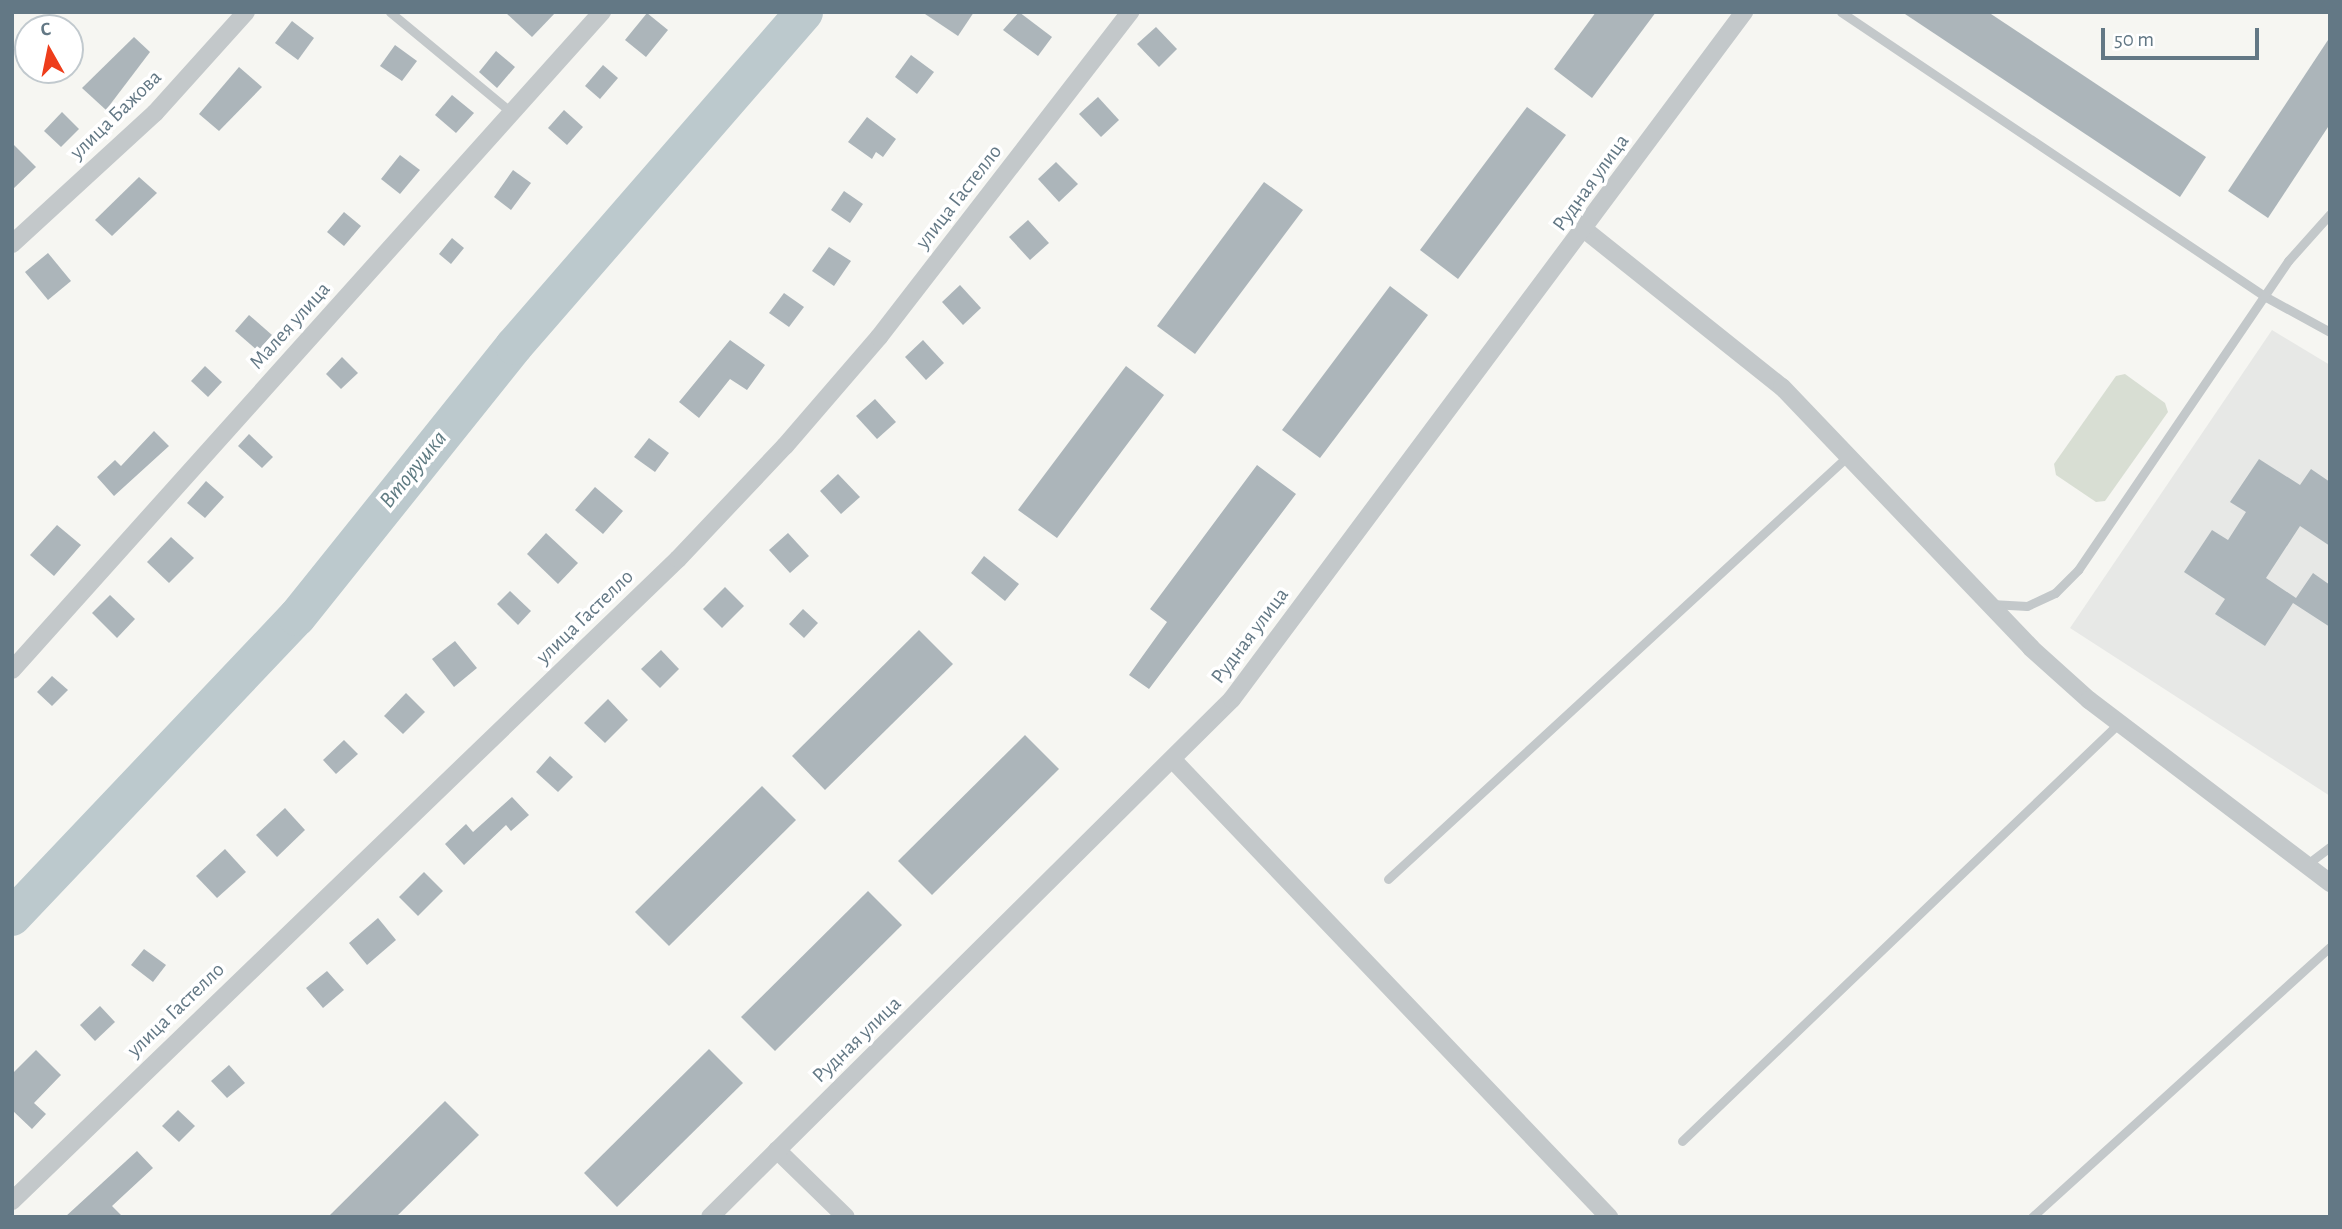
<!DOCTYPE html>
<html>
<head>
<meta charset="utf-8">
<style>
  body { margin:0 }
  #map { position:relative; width:2342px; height:1229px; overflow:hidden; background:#f6f6f2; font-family:"Alegreya Sans",sans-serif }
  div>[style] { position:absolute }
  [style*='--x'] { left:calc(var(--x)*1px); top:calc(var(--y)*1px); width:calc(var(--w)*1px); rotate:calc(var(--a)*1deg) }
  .built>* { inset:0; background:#e7e8e6 }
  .green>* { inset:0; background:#d8ded3 }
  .river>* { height:38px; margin:-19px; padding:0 19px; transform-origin:19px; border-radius:19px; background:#bcc9cd }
  .building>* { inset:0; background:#acb5ba }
  .lane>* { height:9px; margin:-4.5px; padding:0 4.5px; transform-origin:4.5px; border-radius:4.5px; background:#c3c8ca }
  .street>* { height:18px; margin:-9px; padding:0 9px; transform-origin:9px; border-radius:9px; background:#c3c8ca }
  span { translate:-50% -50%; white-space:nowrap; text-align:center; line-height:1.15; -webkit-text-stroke:7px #fff; paint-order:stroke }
  .street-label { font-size:21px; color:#637885 }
  .water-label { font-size:23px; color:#5f7b82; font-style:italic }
  .frame { position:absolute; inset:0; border:14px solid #637885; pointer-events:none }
  .north { position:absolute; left:14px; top:14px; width:70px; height:70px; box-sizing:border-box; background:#fff; border:2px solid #c1c9ce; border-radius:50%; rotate:351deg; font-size:19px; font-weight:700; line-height:28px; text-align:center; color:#637885 }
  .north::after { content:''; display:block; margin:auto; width:24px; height:32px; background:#ee3d1b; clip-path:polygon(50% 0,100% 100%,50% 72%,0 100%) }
  .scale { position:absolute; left:2101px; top:28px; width:158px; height:32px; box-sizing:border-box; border:4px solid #637885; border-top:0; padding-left:9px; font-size:21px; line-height:24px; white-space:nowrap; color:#637885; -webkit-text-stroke:5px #fff; paint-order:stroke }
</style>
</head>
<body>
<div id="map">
  <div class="built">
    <div style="clip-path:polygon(2272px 330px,2330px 365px,2330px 796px,2070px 628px)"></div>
  </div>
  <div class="green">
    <div style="clip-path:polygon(2125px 374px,2165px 403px,2168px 412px,2105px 501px,2096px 502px,2056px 475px,2054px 464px,2116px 376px)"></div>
  </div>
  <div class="river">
    <div style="--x:12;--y:917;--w:414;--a:-46.5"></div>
    <div style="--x:297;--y:617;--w:347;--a:-51.3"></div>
    <div style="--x:514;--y:346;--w:442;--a:-49"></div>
  </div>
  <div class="building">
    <div style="clip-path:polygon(505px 12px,556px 12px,532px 37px)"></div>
    <div style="clip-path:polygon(922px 12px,974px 12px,958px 36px)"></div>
    <div style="clip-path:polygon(1019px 12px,1052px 37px,1038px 56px,1003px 30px)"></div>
    <div style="clip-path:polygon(1596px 12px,1656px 12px,1592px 98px,1554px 69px)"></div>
    <div style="clip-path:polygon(1902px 12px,1988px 12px,2206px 157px,2180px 197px)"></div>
    <div style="clip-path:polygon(647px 13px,668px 30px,646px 57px,625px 40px)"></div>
    <div style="clip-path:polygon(292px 21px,314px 38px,298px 60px,275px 43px)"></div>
    <div style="clip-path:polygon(1156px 27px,1177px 49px,1159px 67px,1137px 44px)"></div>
    <div style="clip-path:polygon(134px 37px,150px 52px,106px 110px,82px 88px)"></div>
    <div style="clip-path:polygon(2330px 37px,2330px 124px,2268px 218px,2228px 191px)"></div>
    <div style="clip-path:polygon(395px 45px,417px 61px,402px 81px,380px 66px)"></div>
    <div style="clip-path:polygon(496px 51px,515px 67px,497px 88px,479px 72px)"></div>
    <div style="clip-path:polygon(911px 55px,934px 72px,917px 94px,895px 77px)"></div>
    <div style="clip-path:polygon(603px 65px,618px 78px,600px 99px,585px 86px)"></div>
    <div style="clip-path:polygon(239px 67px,262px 87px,219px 131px,199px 114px)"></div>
    <div style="clip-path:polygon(452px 95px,474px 113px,456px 133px,435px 115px)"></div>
    <div style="clip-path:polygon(1098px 97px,1119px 120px,1101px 137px,1079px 114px)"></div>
    <div style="clip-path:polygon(1527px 107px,1566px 135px,1458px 279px,1420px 250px)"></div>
    <div style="clip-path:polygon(564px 110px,583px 127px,567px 145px,548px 128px)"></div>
    <div style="clip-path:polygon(62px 112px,79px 129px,61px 147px,44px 131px)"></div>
    <div style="clip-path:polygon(867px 117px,896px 139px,883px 157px,876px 152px,872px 159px,848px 142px)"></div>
    <div style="clip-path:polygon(12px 143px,36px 167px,12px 190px)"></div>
    <div style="clip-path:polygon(400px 155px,420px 170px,400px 194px,381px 179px)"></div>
    <div style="clip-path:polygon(1056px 162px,1078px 184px,1059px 202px,1038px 179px)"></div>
    <div style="clip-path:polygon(513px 170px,531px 183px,511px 210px,494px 197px)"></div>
    <div style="clip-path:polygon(139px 177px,157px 193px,112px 236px,95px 220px)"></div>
    <div style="clip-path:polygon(1264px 182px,1303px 210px,1195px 354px,1157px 326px)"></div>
    <div style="clip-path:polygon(844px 191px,863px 204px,850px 223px,831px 210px)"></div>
    <div style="clip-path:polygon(344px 212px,361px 226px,344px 246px,327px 232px)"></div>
    <div style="clip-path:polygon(1028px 220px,1049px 243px,1030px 260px,1009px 237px)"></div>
    <div style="clip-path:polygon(452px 238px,464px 248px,451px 264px,439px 254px)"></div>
    <div style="clip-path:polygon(829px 247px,851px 261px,834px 286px,812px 271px)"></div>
    <div style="clip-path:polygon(48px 253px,71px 281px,48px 300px,25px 272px)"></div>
    <div style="clip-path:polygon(960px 285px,981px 308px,963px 325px,942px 302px)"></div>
    <div style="clip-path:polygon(1390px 286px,1428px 315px,1320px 458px,1282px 430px)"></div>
    <div style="clip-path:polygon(784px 293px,804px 307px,789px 327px,769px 313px)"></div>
    <div style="clip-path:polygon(249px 315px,272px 335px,258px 351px,235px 331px)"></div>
    <div style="clip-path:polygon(730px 340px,765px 365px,747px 390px,730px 379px,699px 418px,679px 402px)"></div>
    <div style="clip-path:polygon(923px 340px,944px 363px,926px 380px,905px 357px)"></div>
    <div style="clip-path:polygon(342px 357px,358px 373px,341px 389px,326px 374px)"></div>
    <div style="clip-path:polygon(205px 366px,222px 382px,208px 397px,191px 381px)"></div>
    <div style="clip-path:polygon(1126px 366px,1164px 395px,1057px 538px,1018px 510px)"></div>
    <div style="clip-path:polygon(875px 399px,896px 422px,877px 439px,856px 416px)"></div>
    <div style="clip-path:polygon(154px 431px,169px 446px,114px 496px,97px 477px,115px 460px,121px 466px)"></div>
    <div style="clip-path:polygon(249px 434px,273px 457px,262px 468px,238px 446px)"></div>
    <div style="clip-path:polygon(649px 438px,669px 453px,655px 472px,634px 457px)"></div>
    <div style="clip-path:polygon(2259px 459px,2300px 485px,2311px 469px,2330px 482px,2330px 546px,2300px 526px,2266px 578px,2296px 598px,2313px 573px,2330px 585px,2330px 627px,2293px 603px,2265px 646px,2215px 614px,2225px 599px,2184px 572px,2212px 530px,2228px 540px,2246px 512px,2230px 502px)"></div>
    <div style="clip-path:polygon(1257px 465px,1296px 494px,1149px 689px,1129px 675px,1167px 622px,1150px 609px)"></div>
    <div style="clip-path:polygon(838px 474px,860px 497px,841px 514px,820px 491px)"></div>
    <div style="clip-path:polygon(206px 481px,224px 497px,205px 518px,187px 503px)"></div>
    <div style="clip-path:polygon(595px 487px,623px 511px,603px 534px,575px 510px)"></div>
    <div style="clip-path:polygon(57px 525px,81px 545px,54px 576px,30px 555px)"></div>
    <div style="clip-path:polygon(546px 533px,578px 563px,558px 584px,527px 554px)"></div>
    <div style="clip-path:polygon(788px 533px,809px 556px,790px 573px,769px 550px)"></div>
    <div style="clip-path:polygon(171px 537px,194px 558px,169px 583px,147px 562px)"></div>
    <div style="clip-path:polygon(984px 556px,1019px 584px,1005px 601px,971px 573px)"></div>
    <div style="clip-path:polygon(725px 587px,744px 606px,722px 628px,703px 609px)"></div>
    <div style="clip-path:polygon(510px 591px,531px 611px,518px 625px,497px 604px)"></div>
    <div style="clip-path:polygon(110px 595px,135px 619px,117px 638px,92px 613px)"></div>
    <div style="clip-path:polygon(803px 609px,818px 623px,804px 638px,789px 624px)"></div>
    <div style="clip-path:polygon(919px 630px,953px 664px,825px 790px,792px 756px)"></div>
    <div style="clip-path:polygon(455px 641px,477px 668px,454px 687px,432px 659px)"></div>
    <div style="clip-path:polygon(661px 650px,679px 669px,660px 688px,641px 669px)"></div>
    <div style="clip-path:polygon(52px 676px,68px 690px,52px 706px,37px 692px)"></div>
    <div style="clip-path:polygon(406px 693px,425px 712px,403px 734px,384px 716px)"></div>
    <div style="clip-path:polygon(608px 699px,628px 720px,605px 743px,584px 723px)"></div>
    <div style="clip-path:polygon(1025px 735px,1059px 769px,932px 895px,898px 861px)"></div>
    <div style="clip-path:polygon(344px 740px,358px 754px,336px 774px,323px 760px)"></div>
    <div style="clip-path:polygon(550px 756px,573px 777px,558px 792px,536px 772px)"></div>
    <div style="clip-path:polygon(762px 786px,796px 820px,669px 946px,635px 912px)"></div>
    <div style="clip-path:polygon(512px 797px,529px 815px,511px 831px,506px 825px,464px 865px,445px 844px,466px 824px,473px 832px)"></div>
    <div style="clip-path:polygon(285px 808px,305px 830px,277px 857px,256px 835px)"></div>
    <div style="clip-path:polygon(225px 849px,246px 872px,217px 898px,196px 876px)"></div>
    <div style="clip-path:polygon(424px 872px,443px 891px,418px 916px,399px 897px)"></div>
    <div style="clip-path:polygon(868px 891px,902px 925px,775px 1051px,741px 1017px)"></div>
    <div style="clip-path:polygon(378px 918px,396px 940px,367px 965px,349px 943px)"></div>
    <div style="clip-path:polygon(144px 949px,166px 965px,153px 982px,131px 965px)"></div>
    <div style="clip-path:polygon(327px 971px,344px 990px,323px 1008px,306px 988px)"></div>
    <div style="clip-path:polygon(100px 1006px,115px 1022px,95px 1041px,80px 1025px)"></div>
    <div style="clip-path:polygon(709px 1049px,743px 1083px,617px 1207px,584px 1173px)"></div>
    <div style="clip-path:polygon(36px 1050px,61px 1075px,34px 1103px,46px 1114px,32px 1129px,12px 1110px,12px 1074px)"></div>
    <div style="clip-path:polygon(229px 1065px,245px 1083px,227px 1098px,211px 1081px)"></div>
    <div style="clip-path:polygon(445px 1101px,479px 1135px,396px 1217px,328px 1217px)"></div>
    <div style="clip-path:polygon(178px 1110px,195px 1126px,179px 1142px,162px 1126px)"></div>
    <div style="clip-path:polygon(137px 1151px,153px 1168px,112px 1206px,123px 1217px,65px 1217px)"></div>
  </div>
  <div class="lane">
    <div style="--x:390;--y:12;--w:158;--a:39.6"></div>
    <div style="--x:1841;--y:12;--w:512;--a:33.85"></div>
    <div style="--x:2266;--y:297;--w:73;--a:28.7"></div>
    <div style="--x:1991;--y:604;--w:36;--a:3"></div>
    <div style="--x:2027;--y:606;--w:31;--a:-25"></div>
    <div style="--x:2055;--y:593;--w:33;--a:-45"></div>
    <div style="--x:2078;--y:570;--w:374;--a:-55.8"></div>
    <div style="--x:2288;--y:261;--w:63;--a:-48.2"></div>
    <div style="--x:2306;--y:865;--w:30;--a:-37"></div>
    <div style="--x:1388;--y:879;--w:626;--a:-42.61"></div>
    <div style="--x:1682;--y:1141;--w:603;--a:-43.72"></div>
    <div style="--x:2032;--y:1217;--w:402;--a:-42.2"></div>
  </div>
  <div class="street">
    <div style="--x:1585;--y:230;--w:252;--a:38.6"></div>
    <div style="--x:1782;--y:387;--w:361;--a:46.3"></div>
    <div style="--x:2031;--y:648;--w:78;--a:41.9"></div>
    <div style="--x:2089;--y:700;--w:303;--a:37.2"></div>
    <div style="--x:12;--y:244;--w:194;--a:-42.5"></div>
    <div style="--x:155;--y:113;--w:136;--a:-48"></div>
    <div style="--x:12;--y:670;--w:884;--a:-48.12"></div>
    <div style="--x:1173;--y:760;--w:632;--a:46.35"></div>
    <div style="--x:777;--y:1150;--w:96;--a:44.2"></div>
    <div style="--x:12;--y:1201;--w:925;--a:-43.95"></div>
    <div style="--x:678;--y:559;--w:156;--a:-46.6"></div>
    <div style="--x:785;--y:446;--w:144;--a:-49.2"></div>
    <div style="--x:879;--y:337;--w:411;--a:-52.3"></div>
    <div style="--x:710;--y:1217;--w:735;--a:-44.78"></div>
    <div style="--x:1232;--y:699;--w:857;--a:-53.3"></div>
  </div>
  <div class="street-label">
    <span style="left:116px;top:115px;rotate:-44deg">улица Бажова</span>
    <span style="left:1591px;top:183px;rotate:-54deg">Рудная улица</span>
    <span style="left:959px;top:197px;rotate:-52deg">улица Гастелло</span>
    <span style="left:290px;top:326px;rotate:-48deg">Малея улица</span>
    <span style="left:585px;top:617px;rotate:-44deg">улица Гастелло</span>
    <span style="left:1250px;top:636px;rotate:-53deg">Рудная улица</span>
    <span style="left:176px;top:1010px;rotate:-44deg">улица Гастелло</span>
    <span style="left:857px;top:1040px;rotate:-44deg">Рудная улица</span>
  </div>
  <div class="water-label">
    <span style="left:414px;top:470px;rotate:-51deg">Вторушка</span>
  </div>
  <div class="frame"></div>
  <div class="north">С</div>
  <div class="scale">50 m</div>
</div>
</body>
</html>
